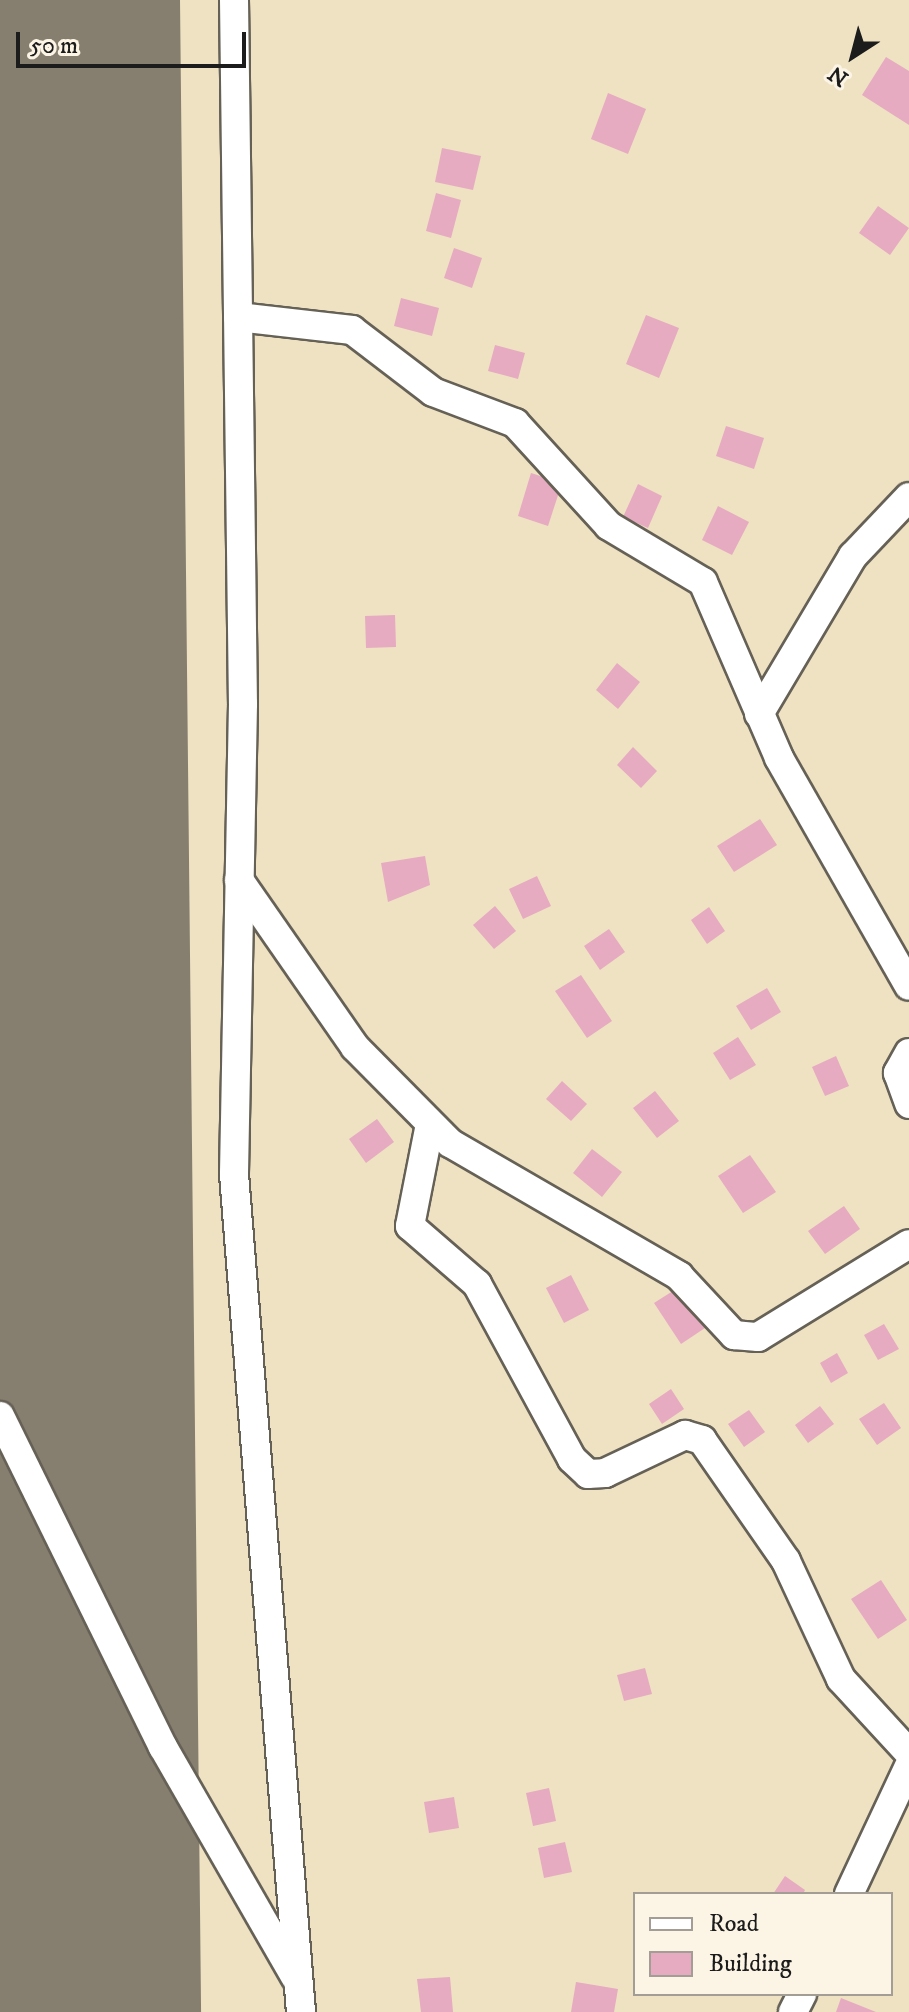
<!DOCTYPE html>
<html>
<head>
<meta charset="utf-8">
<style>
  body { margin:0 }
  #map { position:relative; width:909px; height:2012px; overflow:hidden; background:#efe2c3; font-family:"IM FELL DW Pica",serif }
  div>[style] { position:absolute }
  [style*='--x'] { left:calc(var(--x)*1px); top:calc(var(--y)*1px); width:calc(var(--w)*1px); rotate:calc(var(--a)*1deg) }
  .runway>* { height:208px; margin:-104px; padding:0 104px; transform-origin:104px; border-radius:104px; background:#867f70 }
  .building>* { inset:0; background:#e6abc0 }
  .roads { filter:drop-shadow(2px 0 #666156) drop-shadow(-2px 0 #666156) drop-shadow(0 2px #666156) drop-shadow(0 -2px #666156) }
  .street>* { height:28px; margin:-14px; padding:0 14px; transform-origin:14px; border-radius:14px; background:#fff }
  span { translate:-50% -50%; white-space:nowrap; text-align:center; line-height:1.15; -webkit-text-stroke:6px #fcf5e5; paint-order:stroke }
  .legend { position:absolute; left:633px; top:1892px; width:260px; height:104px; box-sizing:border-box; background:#fcf5e5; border:2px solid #a29e95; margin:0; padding:10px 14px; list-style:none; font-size:24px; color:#1c1c1c }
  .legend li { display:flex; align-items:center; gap:16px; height:40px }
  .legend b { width:40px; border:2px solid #a29e95 }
  .north { position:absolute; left:813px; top:16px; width:80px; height:80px; -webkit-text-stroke:6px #fcf5e5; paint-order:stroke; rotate:216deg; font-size:22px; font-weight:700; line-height:32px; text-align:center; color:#1c1c1c }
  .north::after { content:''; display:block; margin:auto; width:28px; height:36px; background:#1c1c1c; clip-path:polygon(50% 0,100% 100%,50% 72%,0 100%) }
  .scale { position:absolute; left:16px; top:32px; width:230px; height:36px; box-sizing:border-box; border:4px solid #1c1c1c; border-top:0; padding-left:10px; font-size:24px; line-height:28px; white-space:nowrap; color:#1c1c1c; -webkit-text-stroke:6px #fcf5e5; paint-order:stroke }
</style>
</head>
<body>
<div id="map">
  <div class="runway">
    <div style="--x:76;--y:0;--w:2012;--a:89.4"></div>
  </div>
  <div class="building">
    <div style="clip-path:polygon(886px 57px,909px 71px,909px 125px,862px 95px)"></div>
    <div style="clip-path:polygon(608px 93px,646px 109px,628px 154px,591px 139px)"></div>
    <div style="clip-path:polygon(442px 148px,481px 156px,473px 190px,435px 182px)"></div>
    <div style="clip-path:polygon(436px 193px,461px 200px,451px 238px,426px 231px)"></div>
    <div style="clip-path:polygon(878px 206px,909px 228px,890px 255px,859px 233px)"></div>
    <div style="clip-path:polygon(454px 248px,482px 258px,472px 288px,444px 278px)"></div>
    <div style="clip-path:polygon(401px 298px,439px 308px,432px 336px,394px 326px)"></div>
    <div style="clip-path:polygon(646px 315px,679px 328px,659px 378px,626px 364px)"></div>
    <div style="clip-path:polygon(495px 345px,525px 353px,518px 379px,488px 371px)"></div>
    <div style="clip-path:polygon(726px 426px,764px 438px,754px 469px,716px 456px)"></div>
    <div style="clip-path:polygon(531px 473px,562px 483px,548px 526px,518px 516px)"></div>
    <div style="clip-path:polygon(638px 484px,662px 496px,648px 528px,623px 517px)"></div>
    <div style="clip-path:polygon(718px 506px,749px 522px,732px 555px,702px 540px)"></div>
    <div style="clip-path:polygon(395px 615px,396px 647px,366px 648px,365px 616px)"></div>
    <div style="clip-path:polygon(617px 663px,640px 682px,618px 709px,596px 690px)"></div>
    <div style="clip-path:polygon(633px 747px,657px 771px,641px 788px,617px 765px)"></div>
    <div style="clip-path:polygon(760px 819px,777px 845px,734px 872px,717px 846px)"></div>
    <div style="clip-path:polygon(425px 856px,430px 885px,388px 902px,381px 863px)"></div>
    <div style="clip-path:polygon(537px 876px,551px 906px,523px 919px,509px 889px)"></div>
    <div style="clip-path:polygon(495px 906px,516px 931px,494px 949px,473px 925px)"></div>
    <div style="clip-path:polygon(709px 907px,725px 931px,707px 944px,691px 920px)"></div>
    <div style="clip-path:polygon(609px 929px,625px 952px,600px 970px,584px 946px)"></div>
    <div style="clip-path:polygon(581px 975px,612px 1021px,587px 1038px,555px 991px)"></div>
    <div style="clip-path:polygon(767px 988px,781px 1012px,751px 1030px,736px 1006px)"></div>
    <div style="clip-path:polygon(738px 1037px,756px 1065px,730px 1080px,713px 1053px)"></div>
    <div style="clip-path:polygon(836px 1056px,849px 1086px,825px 1096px,812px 1067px)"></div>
    <div style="clip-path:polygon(562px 1081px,587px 1104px,571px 1121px,546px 1099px)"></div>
    <div style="clip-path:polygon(655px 1091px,679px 1121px,657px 1138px,633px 1108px)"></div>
    <div style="clip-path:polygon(377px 1119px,394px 1142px,366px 1163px,349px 1139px)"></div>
    <div style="clip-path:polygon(592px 1149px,622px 1172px,602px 1197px,573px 1173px)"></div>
    <div style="clip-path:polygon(750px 1155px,776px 1192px,743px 1213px,718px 1176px)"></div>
    <div style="clip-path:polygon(844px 1206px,860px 1229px,825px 1254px,808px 1231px)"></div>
    <div style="clip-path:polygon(571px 1275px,589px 1310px,564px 1323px,546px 1288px)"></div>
    <div style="clip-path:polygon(687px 1282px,714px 1322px,681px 1344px,654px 1303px)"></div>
    <div style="clip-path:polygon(884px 1324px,899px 1349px,878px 1360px,864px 1335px)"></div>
    <div style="clip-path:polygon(837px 1353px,848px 1373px,831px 1383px,820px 1363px)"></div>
    <div style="clip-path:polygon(671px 1389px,684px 1409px,662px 1424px,649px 1404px)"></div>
    <div style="clip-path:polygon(884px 1403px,901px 1428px,877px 1445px,859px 1419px)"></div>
    <div style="clip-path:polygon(820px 1406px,834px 1424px,808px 1443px,795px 1425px)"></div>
    <div style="clip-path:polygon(749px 1410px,765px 1432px,744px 1447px,728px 1424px)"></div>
    <div style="clip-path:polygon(881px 1580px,907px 1620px,878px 1639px,851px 1599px)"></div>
    <div style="clip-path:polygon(645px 1668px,652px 1694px,624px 1701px,617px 1675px)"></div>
    <div style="clip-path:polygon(549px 1788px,556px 1821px,533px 1826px,526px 1793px)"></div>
    <div style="clip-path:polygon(454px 1797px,459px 1828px,429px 1833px,424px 1802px)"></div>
    <div style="clip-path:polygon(565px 1842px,572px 1872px,544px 1878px,538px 1848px)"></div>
    <div style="clip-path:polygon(785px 1876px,805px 1890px,803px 1894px,773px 1894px)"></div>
    <div style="clip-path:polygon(450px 1977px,453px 2012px,421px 2012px,417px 1979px)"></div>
    <div style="clip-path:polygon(576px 1982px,618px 1989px,614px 2012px,571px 2012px)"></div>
    <div style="clip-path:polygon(841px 1998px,876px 2012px,836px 2012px)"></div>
  </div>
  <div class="roads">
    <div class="street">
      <div style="--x:234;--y:0;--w:704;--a:89.27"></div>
      <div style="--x:243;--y:704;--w:470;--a:91.1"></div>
      <div style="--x:234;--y:1174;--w:841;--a:85.43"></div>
      <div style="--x:238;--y:317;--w:115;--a:6.5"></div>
      <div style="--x:352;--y:330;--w:102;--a:37.4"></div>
      <div style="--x:433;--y:392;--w:88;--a:20.7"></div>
      <div style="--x:515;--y:423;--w:139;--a:47.6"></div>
      <div style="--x:609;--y:526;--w:109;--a:30.8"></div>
      <div style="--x:703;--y:582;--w:192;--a:66.6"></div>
      <div style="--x:779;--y:758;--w:262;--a:60.3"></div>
      <div style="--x:759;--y:714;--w:184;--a:-59.3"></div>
      <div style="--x:853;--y:556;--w:81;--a:-46.5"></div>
      <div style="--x:239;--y:880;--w:203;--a:55.2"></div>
      <div style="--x:355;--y:1047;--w:135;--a:45.3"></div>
      <div style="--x:450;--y:1143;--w:265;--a:30.1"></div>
      <div style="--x:679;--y:1276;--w:81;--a:47"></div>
      <div style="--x:734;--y:1335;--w:24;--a:5"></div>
      <div style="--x:758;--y:1337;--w:177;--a:-31.6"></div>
      <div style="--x:909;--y:1053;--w:23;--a:119"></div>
      <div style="--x:898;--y:1073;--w:33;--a:70"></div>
      <div style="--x:430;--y:1124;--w:104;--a:101.1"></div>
      <div style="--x:410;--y:1226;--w:89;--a:40.9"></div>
      <div style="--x:477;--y:1284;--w:199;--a:61.5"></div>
      <div style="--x:572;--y:1459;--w:22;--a:43"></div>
      <div style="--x:588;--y:1474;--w:17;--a:-3"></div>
      <div style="--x:605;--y:1473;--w:89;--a:-25.4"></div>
      <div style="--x:685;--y:1435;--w:18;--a:16"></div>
      <div style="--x:702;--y:1440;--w:147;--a:55.2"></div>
      <div style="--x:786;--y:1561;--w:130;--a:65"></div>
      <div style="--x:841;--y:1679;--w:100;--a:47.4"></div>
      <div style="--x:0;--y:1416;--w:369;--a:63.8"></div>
      <div style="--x:163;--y:1747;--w:265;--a:60.1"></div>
      <div style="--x:849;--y:1894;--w:141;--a:-64.9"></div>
      <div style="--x:793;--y:2012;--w:20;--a:-63"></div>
    </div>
  </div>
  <ul class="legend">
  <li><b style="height:10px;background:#fff"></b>Road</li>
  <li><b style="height:22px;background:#e6abc0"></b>Building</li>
  </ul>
  <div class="north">N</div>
  <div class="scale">50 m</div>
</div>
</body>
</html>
